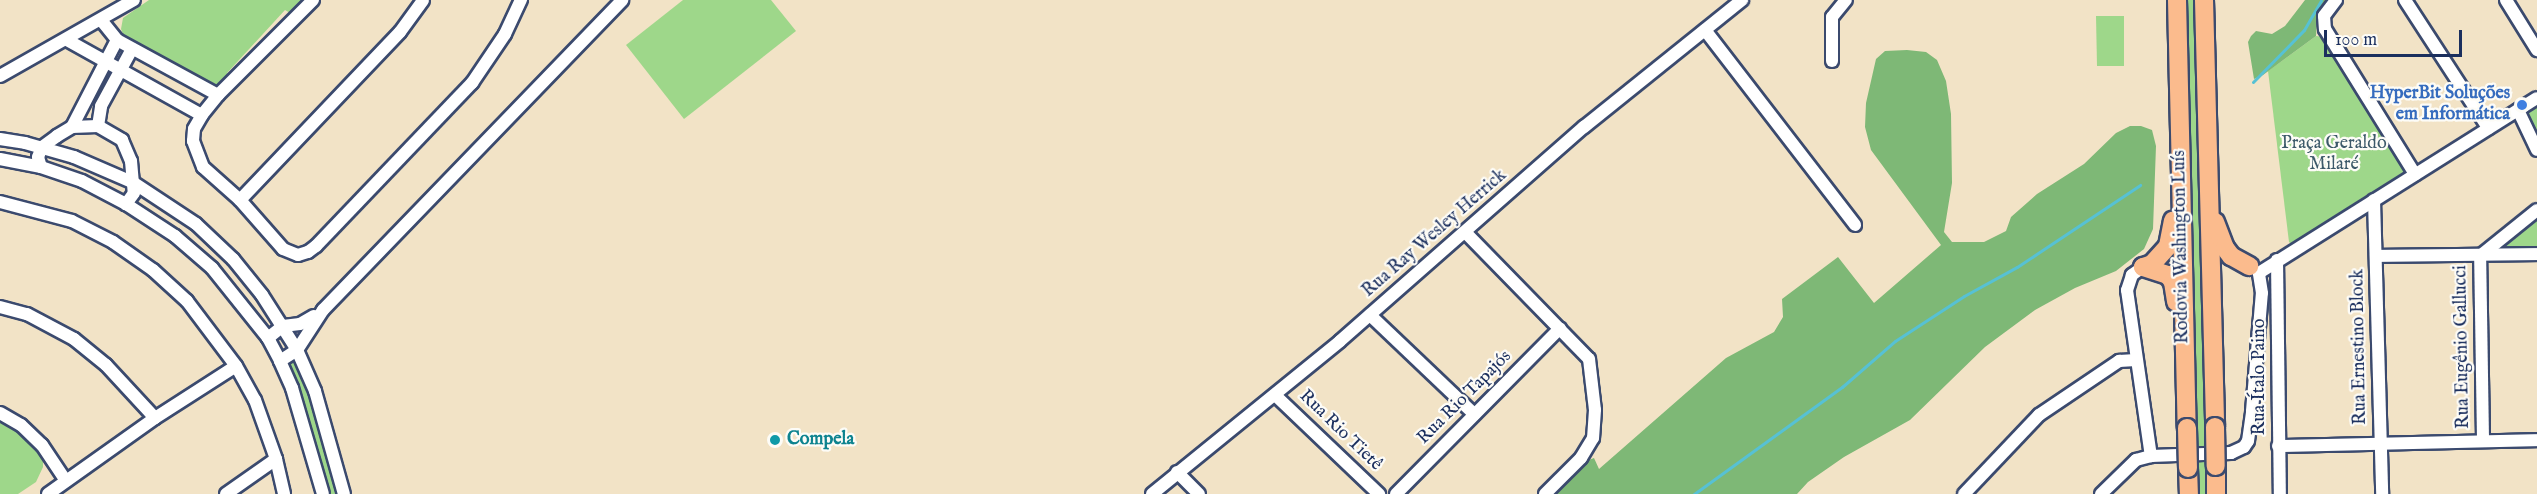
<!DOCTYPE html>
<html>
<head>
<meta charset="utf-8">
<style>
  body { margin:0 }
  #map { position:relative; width:2537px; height:494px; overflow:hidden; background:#f2e3c6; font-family:"IM FELL English",serif }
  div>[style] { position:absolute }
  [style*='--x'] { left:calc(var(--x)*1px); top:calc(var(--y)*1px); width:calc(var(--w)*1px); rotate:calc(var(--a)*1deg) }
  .green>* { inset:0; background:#9ed78a }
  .forest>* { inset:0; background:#7eb876 }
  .stream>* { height:3px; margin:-1.5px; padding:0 1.5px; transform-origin:1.5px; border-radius:1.5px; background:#57c1d4 }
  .roads { filter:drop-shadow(2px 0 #3b4a6e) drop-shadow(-2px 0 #3b4a6e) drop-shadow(0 2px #3b4a6e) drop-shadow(0 -2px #3b4a6e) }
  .minor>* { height:12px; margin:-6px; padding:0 6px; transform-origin:6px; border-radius:6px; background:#fff }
  .highway>* { height:18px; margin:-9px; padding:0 9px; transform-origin:9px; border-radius:9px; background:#fbbb8d }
  .bridges { filter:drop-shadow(2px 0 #3b4a6e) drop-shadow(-2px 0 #3b4a6e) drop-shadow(0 2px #3b4a6e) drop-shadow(0 -2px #3b4a6e) }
  .highway-bridge>* { height:18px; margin:-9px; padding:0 9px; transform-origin:9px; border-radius:9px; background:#fbbb8d }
  .dots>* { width:16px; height:16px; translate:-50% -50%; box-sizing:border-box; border:3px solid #fdfcf7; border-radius:50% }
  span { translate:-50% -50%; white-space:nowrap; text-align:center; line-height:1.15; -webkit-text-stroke:4.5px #fdfcf7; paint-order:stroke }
  .shop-label { font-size:18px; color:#366cbe; font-weight:700 }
  .right { translate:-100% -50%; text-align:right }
  .park-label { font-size:18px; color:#3c5969 }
  .street-label { font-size:18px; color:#1b2f5e }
  .culture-label { font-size:18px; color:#0d838f; font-weight:700 }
  .left { translate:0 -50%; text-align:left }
  .scale { position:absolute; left:2324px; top:30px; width:138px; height:27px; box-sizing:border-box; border:3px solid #1b2f5e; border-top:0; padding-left:8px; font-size:18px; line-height:21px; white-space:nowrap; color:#1b2f5e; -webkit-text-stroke:4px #fdfcf7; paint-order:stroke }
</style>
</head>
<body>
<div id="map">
  <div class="green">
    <div style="clip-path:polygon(149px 0,303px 0,290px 13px,285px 10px,227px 73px,231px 77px,217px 85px,125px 39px,121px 29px,123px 18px)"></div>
    <div style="clip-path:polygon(683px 0,771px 0,796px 31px,684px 119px,626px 45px)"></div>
    <div style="clip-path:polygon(2183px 0,2199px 0,2210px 449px,2195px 448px)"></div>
    <div style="clip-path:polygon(2096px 16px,2124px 16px,2124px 66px,2097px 66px)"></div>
    <div style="clip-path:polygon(2316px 36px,2327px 37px,2404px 167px,2404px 174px,2296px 245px,2292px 245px,2289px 242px,2268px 71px)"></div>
    <div style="clip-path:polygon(2537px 102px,2537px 140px,2525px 112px)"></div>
    <div style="clip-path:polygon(2537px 216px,2537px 248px,2506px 247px,2504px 241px)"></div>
    <div style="clip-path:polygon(291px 360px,296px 363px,316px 412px,337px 494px,328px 494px,315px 445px,287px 366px)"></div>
    <div style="clip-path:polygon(0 420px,32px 443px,43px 460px,43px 467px,36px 482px,18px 494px,0 494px)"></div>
    <div style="clip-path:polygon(2194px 461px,2211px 461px,2211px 494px,2194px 494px)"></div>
  </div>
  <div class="forest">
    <div style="clip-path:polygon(2305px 0,2331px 0,2317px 20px,2316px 36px,2263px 75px,2254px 79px,2248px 42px,2251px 36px,2256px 31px,2272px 34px,2285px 26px)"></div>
    <div style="clip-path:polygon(1907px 50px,1926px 52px,1937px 60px,1946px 81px,1951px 114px,1952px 183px,1944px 232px,1952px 242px,1984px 242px,2006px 231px,2011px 217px,2037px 194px,2084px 164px,2116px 133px,2130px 126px,2141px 126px,2152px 130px,2156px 146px,2153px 229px,2144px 249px,2116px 271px,2075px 288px,2035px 310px,1985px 347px,1910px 420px,1844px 457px,1808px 482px,1797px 494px,1554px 494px,1586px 461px,1594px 458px,1599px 469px,1726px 358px,1774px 332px,1783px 317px,1782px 299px,1838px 257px,1874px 303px,1941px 245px,1871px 150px,1865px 127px,1866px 103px,1876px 59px,1885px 51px)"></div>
  </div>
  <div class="stream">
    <div style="--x:2253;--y:82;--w:73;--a:-45.6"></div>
    <div style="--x:2304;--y:30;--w:34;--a:-60"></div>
    <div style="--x:1694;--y:494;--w:183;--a:-35.9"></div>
    <div style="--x:1842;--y:387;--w:70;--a:-41"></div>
    <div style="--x:1895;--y:341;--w:82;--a:-33.1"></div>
    <div style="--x:1964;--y:296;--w:60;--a:-28.7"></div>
    <div style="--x:2017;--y:267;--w:148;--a:-33.7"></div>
  </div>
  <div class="roads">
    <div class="minor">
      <div style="--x:313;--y:0;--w:134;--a:135"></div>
      <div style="--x:218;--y:95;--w:26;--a:129"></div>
      <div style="--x:202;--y:115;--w:16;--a:120"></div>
      <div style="--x:194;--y:129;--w:12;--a:95"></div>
      <div style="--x:193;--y:141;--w:28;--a:69"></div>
      <div style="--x:203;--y:167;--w:50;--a:41.7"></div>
      <div style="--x:240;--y:200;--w:65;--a:48.7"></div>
      <div style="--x:283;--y:249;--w:16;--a:22"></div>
      <div style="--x:298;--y:255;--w:10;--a:-17"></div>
      <div style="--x:308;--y:252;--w:10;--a:-37"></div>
      <div style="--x:316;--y:246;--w:226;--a:-46.3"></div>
      <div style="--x:472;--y:83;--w:59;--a:-56"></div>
      <div style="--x:505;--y:34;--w:38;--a:-65"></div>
      <div style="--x:2336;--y:0;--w:20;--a:127"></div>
      <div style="--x:2324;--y:16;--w:13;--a:86"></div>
      <div style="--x:2325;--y:29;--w:171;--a:58.2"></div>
      <div style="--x:2405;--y:0;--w:153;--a:57"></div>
      <div style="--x:2506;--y:0;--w:59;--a:58.2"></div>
      <div style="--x:101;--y:20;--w:26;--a:51"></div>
      <div style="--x:117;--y:40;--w:115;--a:28.6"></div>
      <div style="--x:1705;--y:30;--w:246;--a:52.4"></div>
      <div style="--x:67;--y:40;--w:154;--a:29.1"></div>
      <div style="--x:1832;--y:61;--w:44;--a:-90"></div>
      <div style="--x:1832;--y:17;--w:22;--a:-51"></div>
      <div style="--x:0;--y:76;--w:154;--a:-29.6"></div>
      <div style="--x:2518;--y:110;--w:44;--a:64.6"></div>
      <div style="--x:98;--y:126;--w:20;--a:-81"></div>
      <div style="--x:101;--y:106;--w:65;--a:-61.5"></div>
      <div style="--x:72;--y:127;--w:98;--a:-62.7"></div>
      <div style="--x:0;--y:139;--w:25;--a:9"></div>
      <div style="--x:25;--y:143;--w:51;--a:15.9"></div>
      <div style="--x:74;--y:157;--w:65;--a:23.4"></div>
      <div style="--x:134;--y:183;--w:74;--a:33.5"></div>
      <div style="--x:196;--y:224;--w:51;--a:43.4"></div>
      <div style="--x:233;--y:259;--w:46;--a:51.1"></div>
      <div style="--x:262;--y:295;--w:65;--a:57.5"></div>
      <div style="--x:297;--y:350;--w:45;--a:66.3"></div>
      <div style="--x:315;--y:391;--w:107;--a:74.3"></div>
      <div style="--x:0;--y:159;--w:42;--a:11"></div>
      <div style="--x:41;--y:167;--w:43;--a:18.9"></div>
      <div style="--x:82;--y:181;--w:50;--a:27.6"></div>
      <div style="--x:126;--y:204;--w:59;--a:33.1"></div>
      <div style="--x:175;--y:236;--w:49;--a:40.9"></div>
      <div style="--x:212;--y:268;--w:90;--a:51.3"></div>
      <div style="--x:268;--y:338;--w:26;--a:62"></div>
      <div style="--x:280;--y:361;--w:30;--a:66"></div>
      <div style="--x:292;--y:388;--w:110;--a:73.7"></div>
      <div style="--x:41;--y:167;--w:10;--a:-107"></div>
      <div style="--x:38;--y:157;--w:11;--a:-68"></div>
      <div style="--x:42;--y:147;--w:19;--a:-36"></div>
      <div style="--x:57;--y:136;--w:17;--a:-31"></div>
      <div style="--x:72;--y:127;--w:26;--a:-2"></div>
      <div style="--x:98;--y:126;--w:28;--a:30"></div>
      <div style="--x:122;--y:140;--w:23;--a:67"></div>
      <div style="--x:131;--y:161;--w:32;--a:85"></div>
      <div style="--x:134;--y:193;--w:14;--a:126"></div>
      <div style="--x:240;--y:200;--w:232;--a:-46.4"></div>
      <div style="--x:400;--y:32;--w:39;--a:-54"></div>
      <div style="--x:2374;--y:200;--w:294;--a:88.4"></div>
      <div style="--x:0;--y:202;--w:74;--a:14.8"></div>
      <div style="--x:72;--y:221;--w:46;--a:27.1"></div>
      <div style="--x:113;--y:242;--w:49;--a:35"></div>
      <div style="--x:153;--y:270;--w:46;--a:42.4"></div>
      <div style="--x:187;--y:301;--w:81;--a:53"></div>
      <div style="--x:236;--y:366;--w:39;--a:61"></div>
      <div style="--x:255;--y:400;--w:63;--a:70.4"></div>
      <div style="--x:276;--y:459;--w:36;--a:77"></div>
      <div style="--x:1465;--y:232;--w:177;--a:45.7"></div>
      <div style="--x:1589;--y:359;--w:51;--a:83.3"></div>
      <div style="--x:1595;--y:410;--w:28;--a:94"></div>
      <div style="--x:1593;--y:438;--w:23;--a:121"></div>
      <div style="--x:1581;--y:458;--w:51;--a:135"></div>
      <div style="--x:2376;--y:256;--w:161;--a:-0.7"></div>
      <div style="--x:2277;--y:260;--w:234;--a:89.3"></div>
      <div style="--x:2143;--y:267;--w:14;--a:144"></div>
      <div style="--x:2132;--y:275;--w:16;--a:108"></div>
      <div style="--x:2127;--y:290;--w:168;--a:81.8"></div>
      <div style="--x:2259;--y:273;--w:328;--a:-32.2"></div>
      <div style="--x:0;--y:307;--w:28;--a:15"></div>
      <div style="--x:27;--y:314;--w:53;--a:28"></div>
      <div style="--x:74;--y:339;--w:41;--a:39.1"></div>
      <div style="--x:106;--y:365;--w:72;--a:47.2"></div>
      <div style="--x:1370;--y:315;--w:144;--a:43.6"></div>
      <div style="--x:268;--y:338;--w:19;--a:-39"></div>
      <div style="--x:283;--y:326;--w:17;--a:-7"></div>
      <div style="--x:300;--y:324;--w:16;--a:-30"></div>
      <div style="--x:280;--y:361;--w:20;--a:-33"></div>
      <div style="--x:297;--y:350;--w:48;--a:-57"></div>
      <div style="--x:323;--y:310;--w:431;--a:-46"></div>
      <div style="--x:1275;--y:395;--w:144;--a:43.6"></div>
      <div style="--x:0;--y:413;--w:24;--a:30"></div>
      <div style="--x:21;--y:425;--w:29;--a:44"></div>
      <div style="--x:42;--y:445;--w:43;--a:56.3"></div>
      <div style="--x:2483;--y:439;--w:183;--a:-90.9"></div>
      <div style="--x:2480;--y:256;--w:73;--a:-38.9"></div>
      <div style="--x:2278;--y:446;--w:259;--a:-1.3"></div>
      <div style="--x:1177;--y:472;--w:31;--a:45"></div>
      <div style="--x:48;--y:494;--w:131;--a:-35.4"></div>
      <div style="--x:155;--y:418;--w:96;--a:-32.7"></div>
      <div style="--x:226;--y:494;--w:61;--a:-35"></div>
      <div style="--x:1152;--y:494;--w:242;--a:-39.1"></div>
      <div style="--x:1340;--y:341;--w:325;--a:-41.3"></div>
      <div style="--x:1584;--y:127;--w:203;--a:-38.8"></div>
      <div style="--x:1396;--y:494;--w:233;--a:-45.3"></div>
      <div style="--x:1964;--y:494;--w:109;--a:-46.5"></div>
      <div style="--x:2039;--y:415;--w:97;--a:-34"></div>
      <div style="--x:2119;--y:361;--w:17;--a:-3"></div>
      <div style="--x:2101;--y:494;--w:49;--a:-44.2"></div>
      <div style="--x:2136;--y:460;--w:16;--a:-15"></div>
      <div style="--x:2151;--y:456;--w:80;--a:-2.1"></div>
      <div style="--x:2231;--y:453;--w:14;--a:-25"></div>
      <div style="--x:2244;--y:447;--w:7;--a:-56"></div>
      <div style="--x:2248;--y:441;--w:30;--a:-82"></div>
      <div style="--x:2252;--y:411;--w:118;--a:-85.2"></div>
      <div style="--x:2262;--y:293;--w:20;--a:-99"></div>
    </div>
    <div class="highway">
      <div style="--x:2177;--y:0;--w:428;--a:88.7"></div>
      <div style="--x:2204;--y:0;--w:427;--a:88.5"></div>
      <div style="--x:2215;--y:222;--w:28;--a:69"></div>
      <div style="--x:2225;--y:248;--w:10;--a:53"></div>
      <div style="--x:2231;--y:256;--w:21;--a:29"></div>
      <div style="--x:2143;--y:267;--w:9;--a:-18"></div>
      <div style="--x:2152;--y:264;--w:24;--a:-48"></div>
      <div style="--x:2168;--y:246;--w:26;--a:-79"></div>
      <div style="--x:2143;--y:267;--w:26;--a:18"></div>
      <div style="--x:2168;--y:275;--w:9;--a:54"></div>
      <div style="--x:2173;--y:282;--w:20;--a:81"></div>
      <div style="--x:2216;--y:466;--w:28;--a:90"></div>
      <div style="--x:2188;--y:468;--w:26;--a:88"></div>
    </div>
  </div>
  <div class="bridges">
    <div class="highway-bridge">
      <div style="--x:2215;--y:427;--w:39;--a:89"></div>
      <div style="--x:2187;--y:428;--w:40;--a:88.6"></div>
    </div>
  </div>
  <div class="dots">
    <div style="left:2522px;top:105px;background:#3f7fe0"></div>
    <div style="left:775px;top:440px;background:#0f9aa8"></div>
  </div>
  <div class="shop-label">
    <span class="right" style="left:2510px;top:105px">HyperBit Soluções<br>em Informática</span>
  </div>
  <div class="park-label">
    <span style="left:2334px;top:155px">Praça Geraldo<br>Milaré</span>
  </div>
  <div class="street-label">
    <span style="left:1435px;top:234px;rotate:-41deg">Rua Ray Wesley Herrick</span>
    <span style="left:2182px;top:247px;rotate:-91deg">Rodovia Washington Luís</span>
    <span style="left:2360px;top:347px;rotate:-91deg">Rua Ernestino Block</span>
    <span style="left:2463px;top:347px;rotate:-91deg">Rua Eugênio Gallucci</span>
    <span style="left:2260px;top:377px;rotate:-90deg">Rua Ítalo Paino</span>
    <span style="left:1465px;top:398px;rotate:-45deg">Rua Rio Tapajós</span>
    <span style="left:1340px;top:431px;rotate:44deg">Rua Rio Tietê</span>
  </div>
  <div class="culture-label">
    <span class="left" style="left:787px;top:440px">Compela</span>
  </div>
  <div class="scale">100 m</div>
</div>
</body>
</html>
